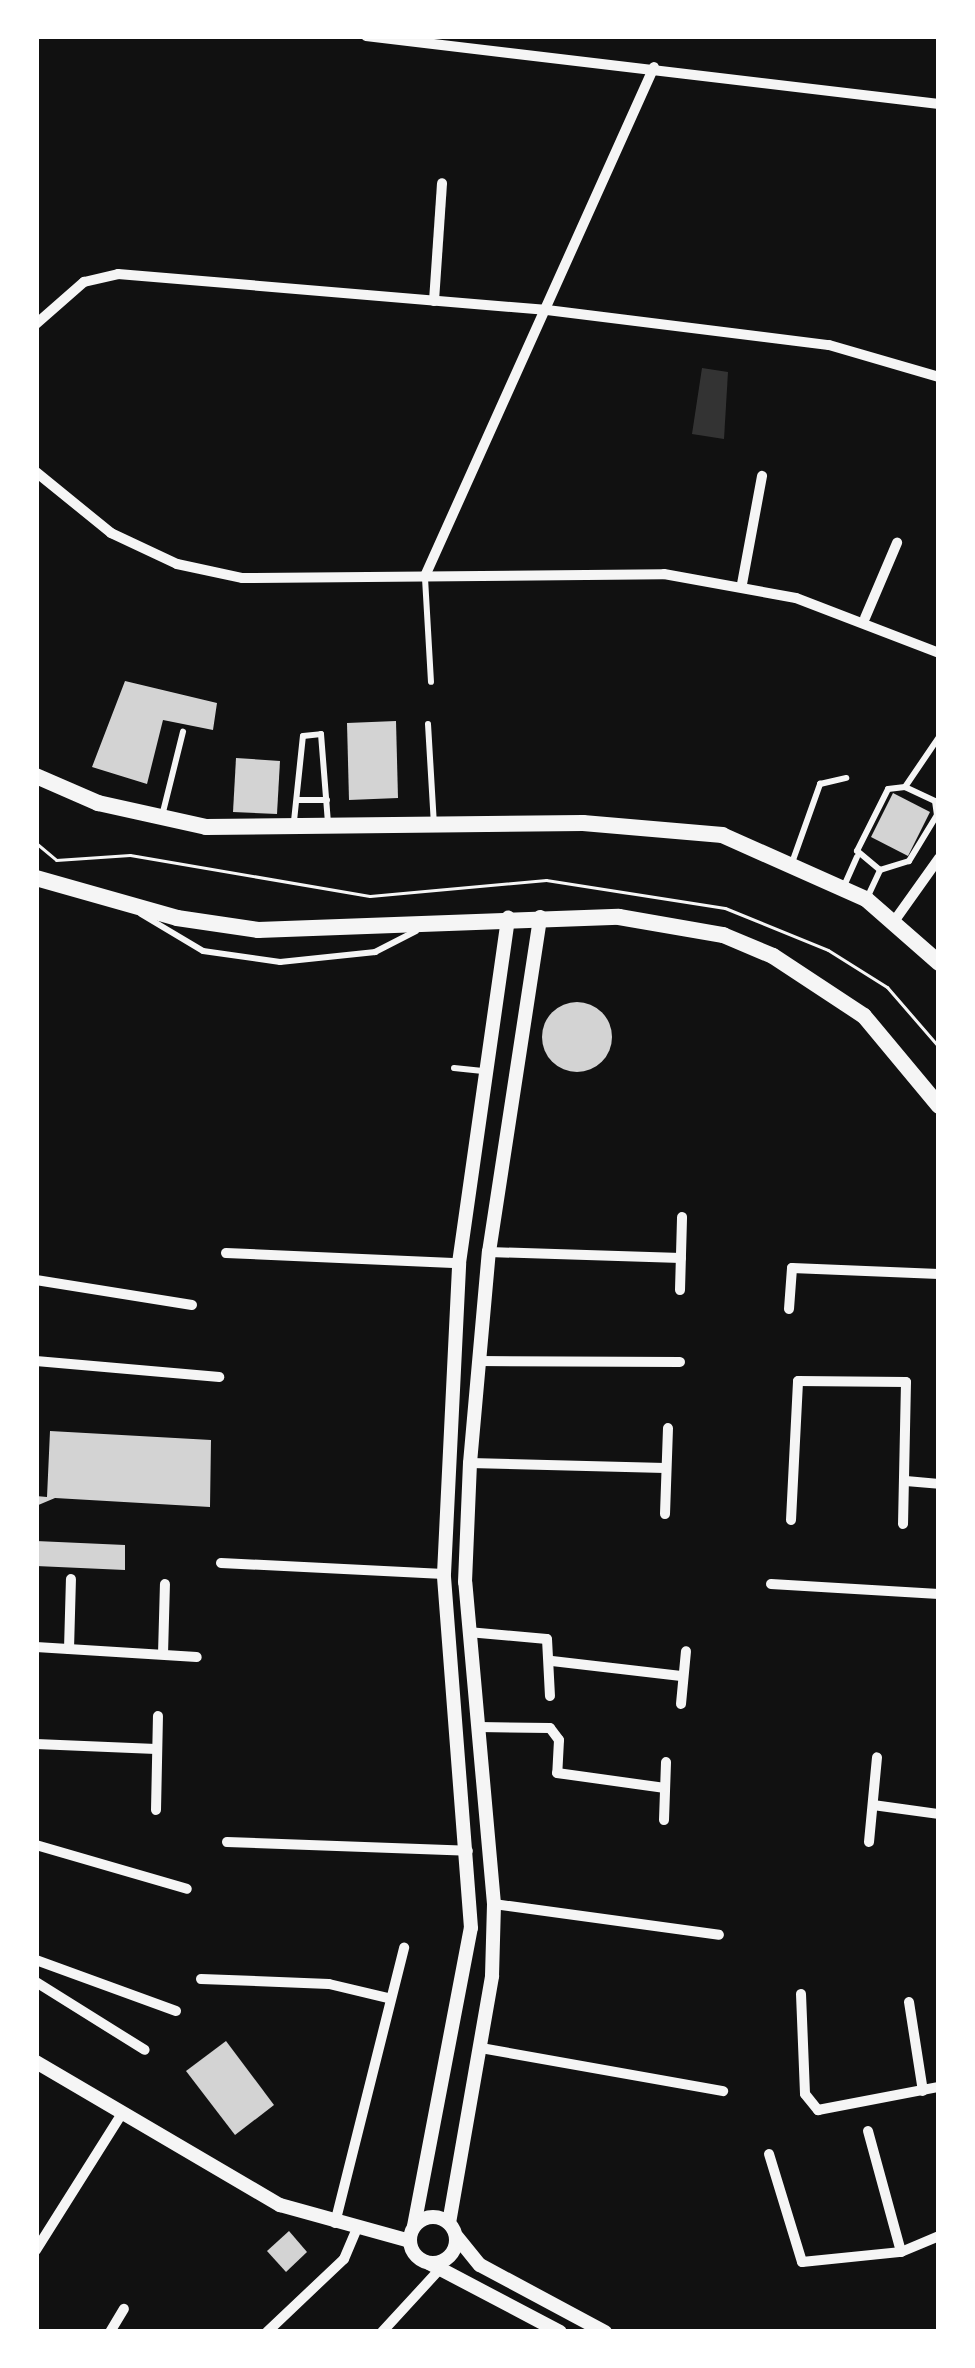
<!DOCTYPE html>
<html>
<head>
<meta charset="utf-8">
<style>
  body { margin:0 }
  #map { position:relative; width:975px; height:2368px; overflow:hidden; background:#111; font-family:"Noto Sans",sans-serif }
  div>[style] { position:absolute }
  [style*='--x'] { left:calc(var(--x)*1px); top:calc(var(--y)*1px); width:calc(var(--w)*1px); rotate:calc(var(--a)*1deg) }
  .water>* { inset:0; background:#333 }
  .building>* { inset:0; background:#d3d3d3 }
  .round { border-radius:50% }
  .path>* { height:3px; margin:-1.5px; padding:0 1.5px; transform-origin:1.5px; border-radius:1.5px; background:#f5f5f5 }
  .service>* { height:6px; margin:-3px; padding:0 3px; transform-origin:3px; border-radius:3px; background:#f5f5f5 }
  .minor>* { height:10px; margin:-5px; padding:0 5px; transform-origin:5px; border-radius:5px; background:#f5f5f5 }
  .tertiary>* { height:14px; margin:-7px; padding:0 7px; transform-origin:7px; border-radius:7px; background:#f5f5f5 }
  .tertiary>.ring { margin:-7px; padding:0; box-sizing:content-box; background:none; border:14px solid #f5f5f5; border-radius:50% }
  .primary>* { height:16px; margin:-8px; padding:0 8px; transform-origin:8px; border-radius:8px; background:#f5f5f5 }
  span { translate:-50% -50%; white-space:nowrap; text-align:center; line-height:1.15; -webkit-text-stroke:10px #fff; paint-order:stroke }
  .frame { position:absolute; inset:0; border:39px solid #fff; pointer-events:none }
</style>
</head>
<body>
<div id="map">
  <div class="water">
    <div style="clip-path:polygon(702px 368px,728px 372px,724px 439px,692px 434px)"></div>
  </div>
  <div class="building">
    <div style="clip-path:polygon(125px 681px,217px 703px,213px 730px,163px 720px,147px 784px,92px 767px)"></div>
    <div style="clip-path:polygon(396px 721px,398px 798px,349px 800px,347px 723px)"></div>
    <div style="clip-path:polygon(236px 758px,280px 761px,277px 814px,233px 812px)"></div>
    <div style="clip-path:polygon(893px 793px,930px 812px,908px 856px,871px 837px)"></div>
    <div class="round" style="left:542px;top:1002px;width:70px;height:70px"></div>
    <div style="clip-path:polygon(50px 1431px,211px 1440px,210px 1507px,55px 1498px,36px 1506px,36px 1496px,47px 1497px)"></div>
    <div style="clip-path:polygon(36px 1541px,125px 1545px,125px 1570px,36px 1566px)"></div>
    <div style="clip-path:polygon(226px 2041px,274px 2105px,235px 2135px,186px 2071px)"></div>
    <div style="clip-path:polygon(289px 2231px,307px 2252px,286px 2272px,267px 2251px)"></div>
  </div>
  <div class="path">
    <div style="--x:36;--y:843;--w:26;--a:40"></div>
    <div style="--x:56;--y:860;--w:74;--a:-3.9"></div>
    <div style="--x:130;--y:855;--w:243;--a:9.7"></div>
    <div style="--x:370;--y:896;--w:177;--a:-5.2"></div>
    <div style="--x:546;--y:880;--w:181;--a:8.9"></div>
    <div style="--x:725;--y:908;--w:111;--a:22.2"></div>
    <div style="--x:828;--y:950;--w:70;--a:32.1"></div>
    <div style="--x:887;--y:987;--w:79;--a:49.1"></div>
  </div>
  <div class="service">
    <div style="--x:425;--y:578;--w:104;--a:86.7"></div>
    <div style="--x:428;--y:724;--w:100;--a:86.6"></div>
    <div style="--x:905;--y:787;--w:33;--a:25"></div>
    <div style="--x:935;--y:801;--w:14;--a:82"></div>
    <div style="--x:937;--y:815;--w:54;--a:121.3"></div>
    <div style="--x:909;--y:861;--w:30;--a:163"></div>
    <div style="--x:880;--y:870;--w:30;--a:-140"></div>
    <div style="--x:857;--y:851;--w:69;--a:-63.4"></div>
    <div style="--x:888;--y:789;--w:17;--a:-7"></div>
    <div style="--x:905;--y:787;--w:60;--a:-55.8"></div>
    <div style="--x:298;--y:800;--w:29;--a:0"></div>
    <div style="--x:162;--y:816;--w:87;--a:-76"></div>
    <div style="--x:294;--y:821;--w:85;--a:-84"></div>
    <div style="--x:303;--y:736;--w:18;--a:-6"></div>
    <div style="--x:321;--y:734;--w:89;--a:85.5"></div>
    <div style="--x:793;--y:860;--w:81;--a:-70.4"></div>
    <div style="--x:820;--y:784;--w:27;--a:-13"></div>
    <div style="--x:844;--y:886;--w:32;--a:-66"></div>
    <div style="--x:868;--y:896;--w:29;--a:-65"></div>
    <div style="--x:141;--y:914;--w:72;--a:30.8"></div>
    <div style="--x:203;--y:951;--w:78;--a:8.1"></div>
    <div style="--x:280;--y:962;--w:96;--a:-6"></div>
    <div style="--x:375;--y:952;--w:46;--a:-27.1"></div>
    <div style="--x:454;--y:1068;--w:29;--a:6"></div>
  </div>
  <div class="minor">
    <div style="--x:366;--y:36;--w:577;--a:6.77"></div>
    <div style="--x:434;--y:301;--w:118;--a:-86.1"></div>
    <div style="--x:36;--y:324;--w:64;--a:-41.2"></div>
    <div style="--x:84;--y:282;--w:35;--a:-13"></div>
    <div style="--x:118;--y:274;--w:431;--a:4.8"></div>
    <div style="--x:547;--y:310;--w:284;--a:7.1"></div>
    <div style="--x:829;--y:345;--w:115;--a:16.2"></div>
    <div style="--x:36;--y:472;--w:97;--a:39.1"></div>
    <div style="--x:111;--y:533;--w:73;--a:25.2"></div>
    <div style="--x:177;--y:564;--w:66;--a:12.2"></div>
    <div style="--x:242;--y:578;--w:422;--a:-0.5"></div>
    <div style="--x:664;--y:574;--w:134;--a:10.3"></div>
    <div style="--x:796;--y:598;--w:153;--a:21"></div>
    <div style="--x:425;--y:576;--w:558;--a:-65.78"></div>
    <div style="--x:742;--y:584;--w:110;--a:-79.5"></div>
    <div style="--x:865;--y:618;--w:82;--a:-66.9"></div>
    <div style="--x:895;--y:920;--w:76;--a:-54.6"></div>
    <div style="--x:489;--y:1252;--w:192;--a:1.8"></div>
    <div style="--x:226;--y:1253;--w:233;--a:2.5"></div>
    <div style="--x:36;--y:1280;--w:158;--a:9.1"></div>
    <div style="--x:680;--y:1290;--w:73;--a:-88.4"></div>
    <div style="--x:789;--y:1309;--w:41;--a:-85.8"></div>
    <div style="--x:792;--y:1268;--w:147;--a:2.3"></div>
    <div style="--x:36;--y:1361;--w:184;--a:5"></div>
    <div style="--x:479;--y:1361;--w:201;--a:0.3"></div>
    <div style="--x:470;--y:1463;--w:195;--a:1.5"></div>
    <div style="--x:906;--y:1481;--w:33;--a:5"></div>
    <div style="--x:665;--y:1514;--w:86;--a:-88"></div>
    <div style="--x:791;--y:1520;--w:139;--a:-87.1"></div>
    <div style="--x:798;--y:1381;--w:108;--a:0.5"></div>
    <div style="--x:906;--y:1382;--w:142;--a:91.2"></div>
    <div style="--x:221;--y:1563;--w:223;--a:2.8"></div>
    <div style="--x:771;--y:1584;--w:168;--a:3.4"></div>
    <div style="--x:468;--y:1632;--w:79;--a:5.1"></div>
    <div style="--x:547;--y:1639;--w:57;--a:87"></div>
    <div style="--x:36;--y:1647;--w:161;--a:3.6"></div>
    <div style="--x:69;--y:1649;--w:70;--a:-88.4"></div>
    <div style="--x:163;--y:1654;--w:70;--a:-88.4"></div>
    <div style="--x:552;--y:1661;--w:130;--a:6.6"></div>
    <div style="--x:681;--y:1704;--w:53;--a:-84.6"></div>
    <div style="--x:479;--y:1727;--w:71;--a:0.8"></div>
    <div style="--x:550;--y:1728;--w:15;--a:53"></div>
    <div style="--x:559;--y:1740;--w:33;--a:93"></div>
    <div style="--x:557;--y:1773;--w:109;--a:7.9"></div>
    <div style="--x:36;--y:1744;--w:120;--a:2.4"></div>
    <div style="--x:873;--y:1805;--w:67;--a:7.8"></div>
    <div style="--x:156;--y:1810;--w:94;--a:-88.8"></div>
    <div style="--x:664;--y:1820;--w:58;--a:-88"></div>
    <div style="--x:227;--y:1842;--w:241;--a:2.1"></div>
    <div style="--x:869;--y:1842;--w:85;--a:-84.6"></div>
    <div style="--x:36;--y:1845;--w:157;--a:16.2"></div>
    <div style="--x:494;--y:1904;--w:227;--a:7.8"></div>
    <div style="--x:36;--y:1960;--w:149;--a:20"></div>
    <div style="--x:201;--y:1979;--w:128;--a:2.2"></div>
    <div style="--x:329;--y:1984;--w:61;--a:13.3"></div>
    <div style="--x:36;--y:1982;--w:128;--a:32"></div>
    <div style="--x:801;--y:1994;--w:100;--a:87.7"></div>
    <div style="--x:805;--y:2094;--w:21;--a:51"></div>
    <div style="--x:818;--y:2110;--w:123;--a:-10.8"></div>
    <div style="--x:909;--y:2002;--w:90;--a:81.1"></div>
    <div style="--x:481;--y:2048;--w:246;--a:10.1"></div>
    <div style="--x:868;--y:2131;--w:125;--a:74.7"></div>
    <div style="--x:769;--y:2154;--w:113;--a:73"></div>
    <div style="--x:802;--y:2262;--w:100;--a:-5.8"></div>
    <div style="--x:901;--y:2252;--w:41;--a:-22.8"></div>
    <div style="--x:335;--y:2223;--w:284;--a:-75.9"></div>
    <div style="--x:36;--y:2250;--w:160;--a:-57.8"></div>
    <div style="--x:110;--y:2332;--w:27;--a:-59"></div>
    <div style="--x:267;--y:2332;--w:106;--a:-43.5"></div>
    <div style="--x:344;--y:2259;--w:30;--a:-67"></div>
    <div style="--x:382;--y:2332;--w:83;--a:-47.4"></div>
  </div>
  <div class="tertiary">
    <div style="--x:36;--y:2062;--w:283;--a:30.4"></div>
    <div style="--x:280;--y:2205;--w:135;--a:15.5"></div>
    <div class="ring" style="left:410px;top:2217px;width:32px;height:32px"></div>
    <div style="--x:449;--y:2223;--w:251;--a:-80.1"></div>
    <div style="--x:492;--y:1976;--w:72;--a:-88.4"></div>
    <div style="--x:494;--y:1904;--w:323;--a:-95.1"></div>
    <div style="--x:465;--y:1582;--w:119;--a:-87.6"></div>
    <div style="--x:470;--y:1463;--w:212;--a:-84.9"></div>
    <div style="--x:489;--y:1252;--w:339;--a:-81.3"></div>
    <div style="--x:414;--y:2226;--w:303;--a:-79.2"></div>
    <div style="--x:471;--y:1928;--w:355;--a:-94.4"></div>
    <div style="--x:444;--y:1574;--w:311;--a:-87.2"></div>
    <div style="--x:459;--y:1263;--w:349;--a:-81.9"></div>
    <div style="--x:457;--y:2237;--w:36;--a:51"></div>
    <div style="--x:480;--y:2265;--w:142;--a:28.2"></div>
    <div style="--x:429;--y:2263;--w:148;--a:27.8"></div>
  </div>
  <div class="primary">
    <div style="--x:36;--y:776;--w:68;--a:23.5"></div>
    <div style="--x:98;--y:803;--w:111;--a:12.5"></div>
    <div style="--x:206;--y:827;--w:377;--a:-0.6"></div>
    <div style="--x:583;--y:823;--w:140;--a:4.9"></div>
    <div style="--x:722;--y:835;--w:158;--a:24"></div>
    <div style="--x:866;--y:899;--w:97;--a:41.2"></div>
    <div style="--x:36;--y:878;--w:147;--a:15.8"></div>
    <div style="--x:177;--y:918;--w:82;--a:8.4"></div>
    <div style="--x:258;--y:930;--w:361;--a:-2.1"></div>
    <div style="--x:619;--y:917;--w:106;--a:9.8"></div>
    <div style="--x:723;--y:935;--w:54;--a:22.8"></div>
    <div style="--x:773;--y:956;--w:109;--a:33.4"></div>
    <div style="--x:864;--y:1016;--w:117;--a:50.2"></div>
  </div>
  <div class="frame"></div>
</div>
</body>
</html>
